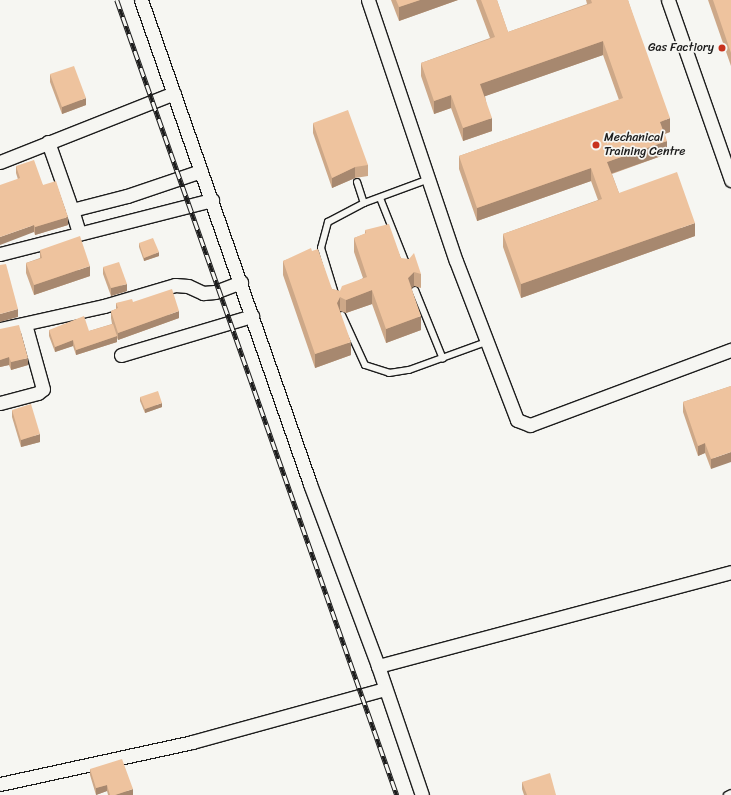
<!DOCTYPE html>
<html>
<head>
<meta charset="utf-8">
<style>
  body { margin:0 }
  #map { position:relative; width:731px; height:795px; overflow:hidden; background:#f6f6f2; font-family:Sriracha,sans-serif }
  div>[style] { position:absolute }
  [style*='--x'] { left:calc(var(--x)*1px); top:calc(var(--y)*1px); width:calc(var(--w)*1px); rotate:calc(var(--a)*1deg) }
  .roads { filter:drop-shadow(1px 0 #1c1c1c) drop-shadow(-1px 0 #1c1c1c) drop-shadow(0 1px #1c1c1c) drop-shadow(0 -1px #1c1c1c) }
  .service>* { height:6px; margin:-3px; padding:0 3px; transform-origin:3px; border-radius:3px; background:#f6f6f2 }
  .minor>* { height:13px; margin:-6.5px; padding:0 6.5px; transform-origin:6.5px; border-radius:6.5px; background:#f6f6f2 }
  .rail>* { height:4.5px; margin-top:-2.25px; transform-origin:0; background:repeating-linear-gradient(90deg,#f6f6f2 0 9px,#1c1c1c 0 18px); box-sizing:border-box; border-block:1px solid #1c1c1c }
  .wall>* { inset:0; background:#cda888 }
  .shaded-wall>* { inset:0; background:#a7886f }
  .building>* { inset:0; background:#eec39e }
  .dots>* { width:11px; height:11px; translate:-50% -50%; box-sizing:border-box; border:2px solid #f6f6f2; border-radius:50% }
  span { translate:-50% -50%; white-space:nowrap; text-align:center; line-height:1.15; -webkit-text-stroke:3.5px #f6f6f2; paint-order:stroke }
  .poi-label { font-size:12px; color:#1c1c1c }
  .right { translate:-100% -50%; text-align:right }
  .left { translate:0 -50%; text-align:left }
</style>
</head>
<body>
<div id="map">
  <div class="roads">
    <div class="service">
      <div style="--x:357;--y:182;--w:22;--a:72"></div>
      <div style="--x:380;--y:198;--w:73;--a:68.3"></div>
      <div style="--x:415;--y:290;--w:74;--a:67.9"></div>
      <div style="--x:336;--y:297;--w:51;--a:-107"></div>
      <div style="--x:321;--y:248;--w:27;--a:-75"></div>
      <div style="--x:328;--y:222;--w:41;--a:-27.8"></div>
      <div style="--x:364;--y:203;--w:69;--a:-20.3"></div>
      <div style="--x:342;--y:315;--w:55;--a:65.3"></div>
      <div style="--x:365;--y:365;--w:25;--a:18"></div>
      <div style="--x:389;--y:373;--w:20;--a:-9"></div>
      <div style="--x:409;--y:370;--w:82;--a:-20"></div>
      <div style="--x:727;--y:795;--w:4;--a:-27"></div>
    </div>
    <div class="minor">
      <div style="--x:141;--y:0;--w:513;--a:70.75"></div>
      <div style="--x:310;--y:484;--w:194;--a:69.5"></div>
      <div style="--x:378;--y:666;--w:136;--a:71.2"></div>
      <div style="--x:368;--y:0;--w:275;--a:71.4"></div>
      <div style="--x:456;--y:261;--w:170;--a:69"></div>
      <div style="--x:517;--y:420;--w:14;--a:21"></div>
      <div style="--x:530;--y:425;--w:215;--a:-20.5"></div>
      <div style="--x:668;--y:0;--w:191;--a:70.7"></div>
      <div style="--x:48;--y:142;--w:72;--a:70.6"></div>
      <div style="--x:72;--y:210;--w:57;--a:-14.3"></div>
      <div style="--x:127;--y:196;--w:78;--a:-18.7"></div>
      <div style="--x:0;--y:162;--w:187;--a:-21.6"></div>
      <div style="--x:72;--y:210;--w:24;--a:73"></div>
      <div style="--x:0;--y:254;--w:219;--a:-14.3"></div>
      <div style="--x:0;--y:329;--w:107;--a:-12.5"></div>
      <div style="--x:104;--y:306;--w:74;--a:-16.5"></div>
      <div style="--x:175;--y:285;--w:13;--a:4"></div>
      <div style="--x:188;--y:286;--w:17;--a:25"></div>
      <div style="--x:203;--y:293;--w:12;--a:-5"></div>
      <div style="--x:215;--y:292;--w:28;--a:-21"></div>
      <div style="--x:121;--y:355;--w:137;--a:-16.6"></div>
      <div style="--x:0;--y:403;--w:39;--a:-15"></div>
      <div style="--x:38;--y:393;--w:6;--a:-39"></div>
      <div style="--x:43;--y:389;--w:67;--a:-105.5"></div>
      <div style="--x:378;--y:666;--w:365;--a:-14.9"></div>
      <div style="--x:0;--y:784;--w:197;--a:-12.3"></div>
      <div style="--x:192;--y:742;--w:200;--a:-15.4"></div>
    </div>
  </div>
  <div class="rail">
    <div style="--x:117;--y:0;--w:843;--a:70.6"></div>
  </div>
  <div class="wall">
    <div style="clip-path:polygon(391px 0,458px 0,399px 21px)"></div>
    <div style="clip-path:polygon(476px 0,497px 0,508px 32px,587px 4px,586px 0,628px 0,670px 132px,665px 134px,667px 154px,612px 174px,619px 193px,695px 236px,521px 298px,503px 247px,503px 234px,598px 200px,591px 181px,477px 221px,459px 169px,459px 156px,619px 100px,603px 55px,485px 96px,492px 131px,463px 141px,451px 108px,434px 114px,421px 76px,421px 63px,490px 38px)"></div>
    <div style="clip-path:polygon(708px 0,731px 0,731px 66px)"></div>
    <div style="clip-path:polygon(50px 74px,86px 105px,62px 114px,50px 82px)"></div>
    <div style="clip-path:polygon(313px 123px,368px 165px,368px 176px,355px 178px,332px 188px,313px 133px)"></div>
    <div style="clip-path:polygon(16px 166px,43px 185px,68px 225px,35px 235px,16px 173px)"></div>
    <div style="clip-path:polygon(365px 230px,421px 274px,421px 288px,414px 286px,411px 288px,421px 330px,386px 343px,372px 304px,346px 313px,340px 311px,351px 355px,315px 368px,283px 275px,283px 261px,312px 251px,332px 289px,340px 291px,363px 278px,354px 252px,354px 238px,365px 234px)"></div>
    <div style="clip-path:polygon(139px 243px,159px 256px,144px 261px,139px 247px)"></div>
    <div style="clip-path:polygon(40px 250px,90px 276px,34px 295px,26px 273px,26px 263px,40px 258px)"></div>
    <div style="clip-path:polygon(103px 267px,127px 291px,111px 296px,103px 274px)"></div>
    <div style="clip-path:polygon(133px 302px,179px 318px,118px 340px,117px 338px,117px 342px,76px 355px,73px 346px,55px 352px,49px 336px,49px 330px,89px 331px,112px 324px,111px 318px,111px 311px,116px 309px,116px 303px)"></div>
    <div style="clip-path:polygon(0 329px,28px 365px,11px 370px,9px 365px,0 367px)"></div>
    <div style="clip-path:polygon(731px 386px,711px 469px,705px 453px,698px 456px,683px 412px,683px 402px)"></div>
    <div style="clip-path:polygon(140px 397px,162px 407px,145px 413px,140px 401px)"></div>
    <div style="clip-path:polygon(12px 410px,40px 442px,21px 447px,12px 417px)"></div>
    <div style="clip-path:polygon(90px 769px,133px 795px,108px 795px,107px 791px,96px 795px,90px 775px)"></div>
    <div style="clip-path:polygon(522px 782px,556px 795px,524px 795px,522px 789px)"></div>
  </div>
  <div class="shaded-wall">
    <div style="clip-path:polygon(420px 0,458px 0,399px 21px,399px 7px)"></div>
    <div style="clip-path:polygon(603px 41px,603px 55px,480px 98px,480px 84px)"></div>
    <div style="clip-path:polygon(451px 95px,451px 108px,434px 114px,434px 101px)"></div>
    <div style="clip-path:polygon(86px 98px,86px 105px,62px 114px,62px 107px)"></div>
    <div style="clip-path:polygon(492px 118px,492px 131px,463px 141px,463px 128px)"></div>
    <div style="clip-path:polygon(670px 118px,670px 132px,660px 135px,660px 122px)"></div>
    <div style="clip-path:polygon(667px 141px,667px 154px,607px 175px,607px 162px)"></div>
    <div style="clip-path:polygon(355px 167px,355px 178px,332px 188px,332px 178px)"></div>
    <div style="clip-path:polygon(591px 168px,591px 181px,477px 221px,477px 208px)"></div>
    <div style="clip-path:polygon(68px 217px,68px 225px,35px 235px,35px 227px)"></div>
    <div style="clip-path:polygon(695px 223px,695px 236px,521px 298px,521px 284px)"></div>
    <div style="clip-path:polygon(34px 225px,34px 232px,0 245px,0 237px)"></div>
    <div style="clip-path:polygon(159px 252px,159px 256px,144px 261px,144px 258px)"></div>
    <div style="clip-path:polygon(90px 266px,90px 276px,34px 295px,34px 285px)"></div>
    <div style="clip-path:polygon(414px 272px,414px 286px,408px 292px,408px 278px)"></div>
    <div style="clip-path:polygon(127px 284px,127px 291px,111px 296px,111px 288px)"></div>
    <div style="clip-path:polygon(372px 290px,372px 304px,346px 313px,346px 300px)"></div>
    <div style="clip-path:polygon(340px 297px,340px 311px,337px 317px,337px 303px)"></div>
    <div style="clip-path:polygon(18px 309px,18px 317px,0 322px,0 314px)"></div>
    <div style="clip-path:polygon(179px 311px,179px 318px,118px 340px,118px 333px)"></div>
    <div style="clip-path:polygon(421px 316px,421px 330px,386px 343px,386px 329px)"></div>
    <div style="clip-path:polygon(117px 336px,117px 342px,76px 355px,76px 350px)"></div>
    <div style="clip-path:polygon(73px 340px,73px 346px,55px 352px,55px 347px)"></div>
    <div style="clip-path:polygon(351px 342px,351px 355px,315px 368px,315px 354px)"></div>
    <div style="clip-path:polygon(9px 357px,9px 365px,0 367px,0 360px)"></div>
    <div style="clip-path:polygon(28px 358px,28px 365px,11px 370px,11px 362px)"></div>
    <div style="clip-path:polygon(162px 403px,162px 407px,145px 413px,145px 409px)"></div>
    <div style="clip-path:polygon(40px 434px,40px 442px,21px 447px,21px 440px)"></div>
    <div style="clip-path:polygon(705px 443px,705px 453px,698px 456px,698px 446px)"></div>
    <div style="clip-path:polygon(731px 452px,731px 462px,711px 469px,711px 459px)"></div>
    <div style="clip-path:polygon(107px 785px,107px 791px,96px 795px,96px 788px)"></div>
    <div style="clip-path:polygon(133px 789px,133px 795px,115px 795px)"></div>
  </div>
  <div class="building">
    <div style="clip-path:polygon(396px 0,420px 0,399px 7px)"></div>
    <div style="clip-path:polygon(481px 0,497px 0,508px 32px,592px 3px,591px 0,628px 0,670px 118px,660px 122px,667px 141px,607px 162px,619px 193px,677px 172px,695px 223px,521px 284px,503px 234px,602px 199px,591px 168px,477px 208px,459px 156px,623px 98px,603px 41px,480px 84px,492px 118px,463px 128px,451px 95px,434px 101px,421px 63px,495px 37px)"></div>
    <div style="clip-path:polygon(713px 0,731px 0,731px 53px)"></div>
    <div style="clip-path:polygon(74px 66px,86px 98px,62px 107px,50px 74px)"></div>
    <div style="clip-path:polygon(348px 110px,368px 165px,355px 167px,332px 178px,313px 123px)"></div>
    <div style="clip-path:polygon(34px 160px,43px 185px,56px 181px,68px 217px,35px 227px,34px 225px,0 237px,0 185px,20px 178px,16px 166px)"></div>
    <div style="clip-path:polygon(389px 224px,401px 258px,409px 259px,414px 253px,421px 274px,414px 272px,408px 278px,421px 316px,386px 329px,372px 290px,346px 300px,340px 297px,337px 303px,351px 342px,315px 354px,283px 261px,311px 248px,312px 251px,318px 249px,332px 289px,340px 291px,342px 286px,367px 277px,354px 238px,366px 233px,365px 230px)"></div>
    <div style="clip-path:polygon(80px 236px,90px 266px,34px 285px,26px 263px,42px 258px,40px 250px)"></div>
    <div style="clip-path:polygon(153px 238px,159px 252px,144px 258px,139px 243px)"></div>
    <div style="clip-path:polygon(119px 262px,127px 284px,111px 288px,103px 267px)"></div>
    <div style="clip-path:polygon(6px 264px,18px 309px,0 314px,0 265px)"></div>
    <div style="clip-path:polygon(172px 289px,179px 311px,118px 333px,111px 311px,118px 308px,116px 303px,132px 299px,133px 302px)"></div>
    <div style="clip-path:polygon(84px 316px,89px 331px,113px 324px,117px 336px,76px 350px,73px 340px,55px 347px,49px 330px)"></div>
    <div style="clip-path:polygon(19px 325px,28px 358px,11px 362px,9px 357px,0 360px,0 329px)"></div>
    <div style="clip-path:polygon(731px 386px,731px 452px,711px 459px,705px 443px,698px 446px,683px 402px)"></div>
    <div style="clip-path:polygon(158px 391px,162px 403px,145px 409px,140px 397px)"></div>
    <div style="clip-path:polygon(31px 404px,40px 434px,21px 440px,12px 410px)"></div>
    <div style="clip-path:polygon(122px 759px,133px 789px,115px 795px,110px 795px,107px 785px,96px 788px,90px 769px)"></div>
    <div style="clip-path:polygon(550px 773px,556px 795px,527px 795px,522px 782px)"></div>
  </div>
  <div class="dots">
    <div style="left:722px;top:48px;background:#c8321e"></div>
    <div style="left:596px;top:145px;background:#c8321e"></div>
  </div>
  <div class="poi-label">
    <span class="right" style="left:714px;top:48px">Gas Factiory</span>
    <span class="left" style="left:604px;top:145px">Mechanical<br>Training Centre</span>
  </div>
</div>
</body>
</html>
